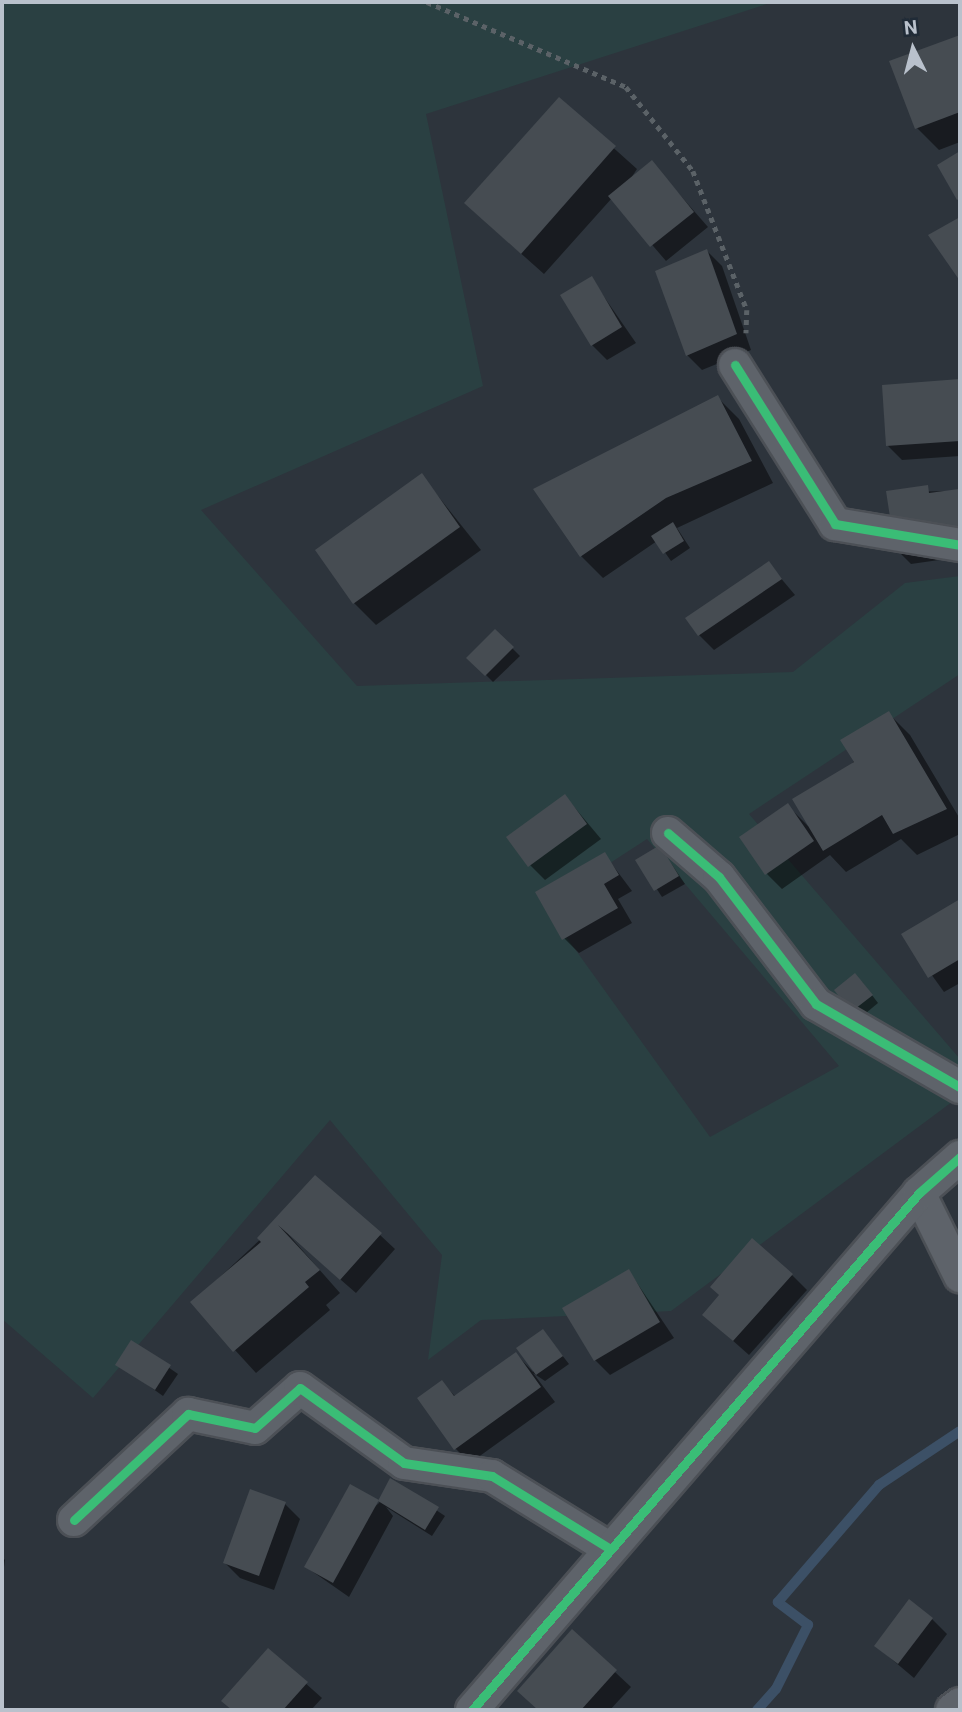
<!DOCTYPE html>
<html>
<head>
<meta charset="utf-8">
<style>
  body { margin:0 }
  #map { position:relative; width:962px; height:1712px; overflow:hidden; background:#2d343c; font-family:Roboto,sans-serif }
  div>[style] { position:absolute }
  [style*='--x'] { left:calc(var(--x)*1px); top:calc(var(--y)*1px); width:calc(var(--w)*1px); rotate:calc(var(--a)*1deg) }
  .green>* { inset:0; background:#2a4042 }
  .shadow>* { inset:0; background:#0007 }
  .stream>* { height:10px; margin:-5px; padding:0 5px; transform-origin:5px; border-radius:5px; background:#3c5066 }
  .building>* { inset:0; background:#464c52 }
  .path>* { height:4.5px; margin-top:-2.25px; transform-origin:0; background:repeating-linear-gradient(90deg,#5b6267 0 5px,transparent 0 10px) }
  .roads { filter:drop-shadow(2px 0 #4c5056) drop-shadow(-2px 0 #4c5056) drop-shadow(0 2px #4c5056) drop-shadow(0 -2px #4c5056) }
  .street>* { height:32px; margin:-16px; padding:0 16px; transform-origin:16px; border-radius:16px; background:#5e636a }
  .cycleway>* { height:9px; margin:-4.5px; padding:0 4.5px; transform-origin:4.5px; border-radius:4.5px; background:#3abd76 }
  span { translate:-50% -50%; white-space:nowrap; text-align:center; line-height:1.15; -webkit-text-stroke:5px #202b37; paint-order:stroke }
  .frame { position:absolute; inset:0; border:4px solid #b9c1cc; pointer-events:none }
  .north { position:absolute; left:878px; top:14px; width:70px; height:70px; -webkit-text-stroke:5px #202b37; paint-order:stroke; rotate:354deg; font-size:19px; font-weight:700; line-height:28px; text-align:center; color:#b9c1cc }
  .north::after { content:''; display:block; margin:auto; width:24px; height:32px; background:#b9c1cc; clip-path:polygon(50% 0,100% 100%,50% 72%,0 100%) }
</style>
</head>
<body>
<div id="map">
  <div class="green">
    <div style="clip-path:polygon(evenodd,2px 2px,773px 2px,426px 114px,483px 386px,201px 510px,357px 686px,793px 672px,905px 583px,960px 576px,960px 674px,749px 814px,960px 1059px,960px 1096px,671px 1311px,481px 1320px,428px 1360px,442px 1255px,330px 1120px,93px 1398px,2px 1319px,2px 2px,647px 839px,839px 1066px,710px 1137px,544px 906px,647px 839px)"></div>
  </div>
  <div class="shadow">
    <div style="clip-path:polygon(960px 37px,960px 142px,939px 150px,917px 128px,891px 62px)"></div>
    <div style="clip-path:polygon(559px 99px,637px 169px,629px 181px,652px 163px,708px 227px,666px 261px,612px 198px,544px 274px,489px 225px)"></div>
    <div style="clip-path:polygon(707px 251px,722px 266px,751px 350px,702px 370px,687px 355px)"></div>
    <div style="clip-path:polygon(591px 278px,636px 343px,607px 360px,592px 345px)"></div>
    <div style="clip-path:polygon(960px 381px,960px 456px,902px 460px,887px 445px,883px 386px)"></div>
    <div style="clip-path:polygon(717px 397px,739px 419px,773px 483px,677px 528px,690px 548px,671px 561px,657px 541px,603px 578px,581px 556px)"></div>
    <div style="clip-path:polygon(422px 476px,481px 550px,376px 625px,354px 603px)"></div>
    <div style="clip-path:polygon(959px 491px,960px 557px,911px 564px,896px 549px,888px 492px)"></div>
    <div style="clip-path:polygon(768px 563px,795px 595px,714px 650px,699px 635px)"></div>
    <div style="clip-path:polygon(495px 631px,520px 656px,493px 682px,469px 658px)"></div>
    <div style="clip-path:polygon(888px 713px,910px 735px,960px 819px,960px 834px,917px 855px,901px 839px,846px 872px,830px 855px,782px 889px,767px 874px,788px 806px,808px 826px)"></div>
    <div style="clip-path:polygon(565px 796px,601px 839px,545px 880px,530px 865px)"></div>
    <div style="clip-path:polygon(660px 847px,685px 884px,662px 897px,638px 860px)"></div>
    <div style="clip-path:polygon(605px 855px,632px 891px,618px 899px,632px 923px,579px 953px,564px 938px)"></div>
    <div style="clip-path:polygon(960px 901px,960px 983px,944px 992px,903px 935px)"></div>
    <div style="clip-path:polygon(862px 982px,878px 1003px,860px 1018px,853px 1011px)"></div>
    <div style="clip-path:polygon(278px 1223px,380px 1235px,395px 1249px,356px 1293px,288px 1234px,340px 1293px,326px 1305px,330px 1310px,256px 1373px,192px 1303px)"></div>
    <div style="clip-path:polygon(629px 1271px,674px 1338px,610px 1375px,595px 1360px)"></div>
    <div style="clip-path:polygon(792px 1275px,807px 1290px,749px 1355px,704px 1315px)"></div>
    <div style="clip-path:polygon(543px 1331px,569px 1364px,545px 1381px,533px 1373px,555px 1402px,470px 1463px,455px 1448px,442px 1383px,456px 1397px,516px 1354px,533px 1372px)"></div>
    <div style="clip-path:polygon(132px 1342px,178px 1374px,163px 1396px,118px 1364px)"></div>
    <div style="clip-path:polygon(391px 1480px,445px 1516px,432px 1536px,386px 1507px,393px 1516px,349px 1597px,306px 1567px,379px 1503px)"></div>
    <div style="clip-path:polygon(285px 1504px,300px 1519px,274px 1590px,240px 1578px,225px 1563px)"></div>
    <div style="clip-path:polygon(2px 1557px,5px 1560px,2px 1581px)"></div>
    <div style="clip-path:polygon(932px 1619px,947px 1634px,914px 1678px,876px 1646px)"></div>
    <div style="clip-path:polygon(572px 1632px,631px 1687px,610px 1710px,539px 1710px,519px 1691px)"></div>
    <div style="clip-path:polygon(268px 1650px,322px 1698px,311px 1710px,233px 1710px,223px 1701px)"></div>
  </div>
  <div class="stream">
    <div style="--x:757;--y:1710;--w:28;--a:-48"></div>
    <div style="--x:776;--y:1689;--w:72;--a:-63.4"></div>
    <div style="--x:808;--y:1625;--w:38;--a:-143"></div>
    <div style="--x:778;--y:1602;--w:155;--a:-49.2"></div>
    <div style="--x:879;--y:1485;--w:97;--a:-33.7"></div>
  </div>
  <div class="building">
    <div style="clip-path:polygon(960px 35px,960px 112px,915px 129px,889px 61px)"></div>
    <div style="clip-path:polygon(559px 97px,616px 146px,521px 254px,464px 203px)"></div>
    <div style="clip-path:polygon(960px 151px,960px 198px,957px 200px,937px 165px)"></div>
    <div style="clip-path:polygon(652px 160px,694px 212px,650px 247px,608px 196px)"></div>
    <div style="clip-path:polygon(960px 217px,960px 281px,928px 235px)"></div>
    <div style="clip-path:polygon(707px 249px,737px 334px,686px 356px,655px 271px)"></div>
    <div style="clip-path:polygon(592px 276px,622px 327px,591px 346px,560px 295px)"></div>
    <div style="clip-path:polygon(960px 379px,960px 441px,886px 446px,882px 385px)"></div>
    <div style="clip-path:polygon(718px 395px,752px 461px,666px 498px,580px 557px,533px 489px)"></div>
    <div style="clip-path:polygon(422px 473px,460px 527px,353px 604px,315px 550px)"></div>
    <div style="clip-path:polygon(928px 485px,929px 493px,959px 489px,960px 541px,895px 550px,886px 491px)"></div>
    <div style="clip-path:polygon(673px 522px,684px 541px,663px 554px,651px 536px)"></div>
    <div style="clip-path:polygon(769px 561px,782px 579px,698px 636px,685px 618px)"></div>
    <div style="clip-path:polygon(495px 629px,514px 647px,485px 676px,466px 658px)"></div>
    <div style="clip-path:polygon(889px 711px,947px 809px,893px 834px,882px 815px,823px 851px,792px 799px,854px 762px,840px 740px)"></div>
    <div style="clip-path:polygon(565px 794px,587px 824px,528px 867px,506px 837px)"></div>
    <div style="clip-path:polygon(788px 803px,814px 841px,765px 875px,739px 837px)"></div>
    <div style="clip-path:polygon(660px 845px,679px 876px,654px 891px,635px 860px)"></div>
    <div style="clip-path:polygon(605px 852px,619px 875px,604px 884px,618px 908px,562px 940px,535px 892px)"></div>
    <div style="clip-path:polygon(960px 899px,960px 959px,928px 978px,901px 934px)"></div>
    <div style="clip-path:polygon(855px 973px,873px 995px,851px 1012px,834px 990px)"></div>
    <div style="clip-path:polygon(315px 1175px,382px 1233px,340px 1280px,278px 1225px,320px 1270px,305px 1282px,309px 1287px,233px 1352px,190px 1302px,261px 1242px,257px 1238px)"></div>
    <div style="clip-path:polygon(752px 1238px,793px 1274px,733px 1341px,702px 1315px,719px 1295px,710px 1287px)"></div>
    <div style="clip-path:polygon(629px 1269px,660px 1322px,594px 1361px,562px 1308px)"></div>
    <div style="clip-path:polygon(543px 1329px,563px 1356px,536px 1375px,516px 1348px)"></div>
    <div style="clip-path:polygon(131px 1340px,171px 1365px,155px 1390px,115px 1365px)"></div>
    <div style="clip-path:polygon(516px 1352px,541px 1387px,454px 1450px,417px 1398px,442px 1380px,454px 1396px)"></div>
    <div style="clip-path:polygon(390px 1478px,439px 1507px,425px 1530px,378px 1501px)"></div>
    <div style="clip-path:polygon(350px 1484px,379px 1500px,333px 1583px,304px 1567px)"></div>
    <div style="clip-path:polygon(250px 1489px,286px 1502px,259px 1576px,223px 1563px)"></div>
    <div style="clip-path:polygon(909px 1599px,933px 1618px,898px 1664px,874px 1646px)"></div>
    <div style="clip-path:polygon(572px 1629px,617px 1670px,581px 1710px,538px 1710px,517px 1691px)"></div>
    <div style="clip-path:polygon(268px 1648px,308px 1682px,283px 1710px,232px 1710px,221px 1701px)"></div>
  </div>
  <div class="path">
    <div style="--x:427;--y:2;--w:216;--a:23.1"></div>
    <div style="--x:626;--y:87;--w:107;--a:51.4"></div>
    <div style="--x:693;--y:171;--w:149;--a:68.8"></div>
    <div style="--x:747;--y:310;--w:23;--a:92"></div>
  </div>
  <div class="roads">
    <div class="street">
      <div style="--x:735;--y:365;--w:188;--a:57.8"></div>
      <div style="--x:835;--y:524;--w:127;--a:9.5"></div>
      <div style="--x:668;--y:833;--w:67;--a:40.8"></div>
      <div style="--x:719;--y:877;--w:160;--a:52.6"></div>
      <div style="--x:816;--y:1004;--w:166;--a:30"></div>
      <div style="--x:919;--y:1193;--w:93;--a:63.7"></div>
      <div style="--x:74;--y:1520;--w:156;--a:-42.9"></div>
      <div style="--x:188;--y:1414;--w:68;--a:11.8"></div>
      <div style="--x:255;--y:1428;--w:60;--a:-41.6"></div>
      <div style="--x:300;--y:1388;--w:128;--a:35.8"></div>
      <div style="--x:404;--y:1463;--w:89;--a:8.4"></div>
      <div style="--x:492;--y:1476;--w:135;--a:31.7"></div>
      <div style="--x:472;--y:1710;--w:683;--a:-49.15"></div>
      <div style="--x:919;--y:1193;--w:55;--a:-41.3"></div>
      <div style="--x:952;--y:1710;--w:10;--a:-37"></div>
    </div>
  </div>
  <div class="cycleway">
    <div style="--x:735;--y:365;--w:188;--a:57.8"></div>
    <div style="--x:835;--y:524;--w:127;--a:9.5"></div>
    <div style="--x:668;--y:833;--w:67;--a:40.8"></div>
    <div style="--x:719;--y:877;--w:160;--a:52.6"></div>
    <div style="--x:816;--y:1004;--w:166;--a:30"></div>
    <div style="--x:74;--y:1520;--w:156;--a:-42.9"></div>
    <div style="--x:188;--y:1414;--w:68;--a:11.8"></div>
    <div style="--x:255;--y:1428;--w:60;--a:-41.6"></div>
    <div style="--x:300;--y:1388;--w:128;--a:35.8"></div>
    <div style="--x:404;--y:1463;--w:89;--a:8.4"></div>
    <div style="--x:492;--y:1476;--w:135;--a:31.7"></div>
    <div style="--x:472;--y:1710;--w:683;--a:-49.15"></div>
    <div style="--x:919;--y:1193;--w:55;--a:-41.3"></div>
  </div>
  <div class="frame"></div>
  <div class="north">N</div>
</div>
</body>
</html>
